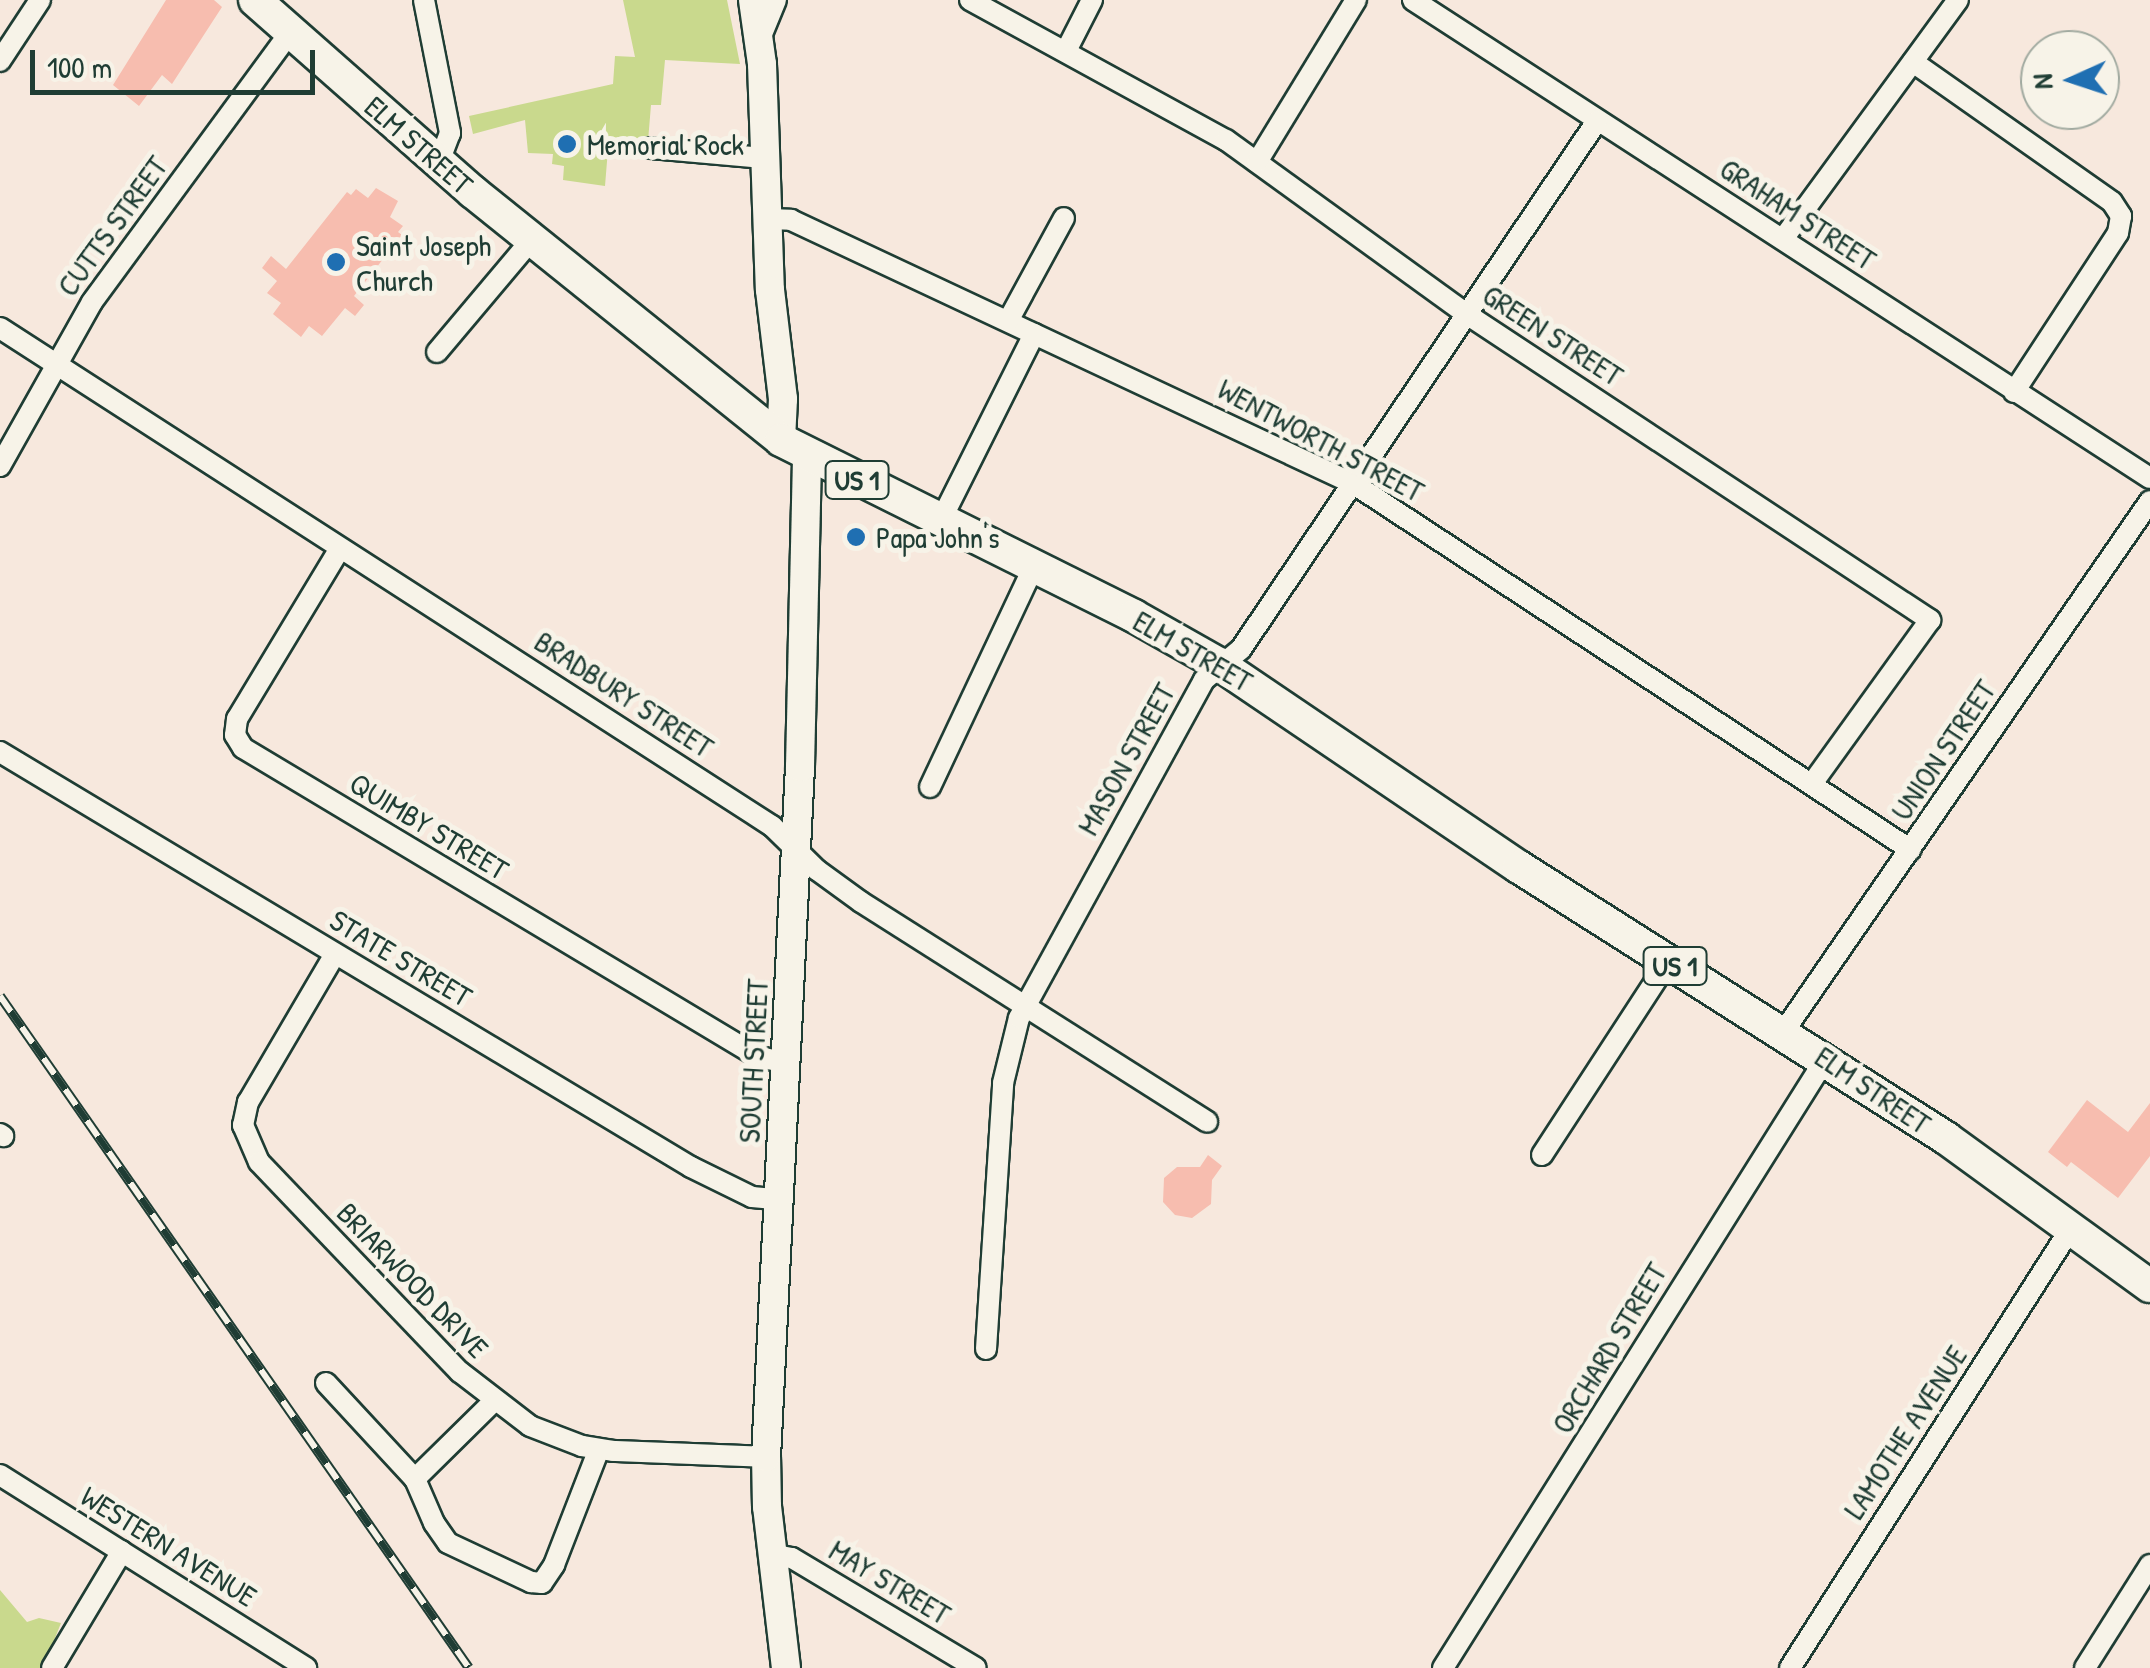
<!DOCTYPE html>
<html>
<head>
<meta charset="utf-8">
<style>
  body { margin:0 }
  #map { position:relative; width:2150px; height:1668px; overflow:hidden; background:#f7e8dd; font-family:"Patrick Hand",sans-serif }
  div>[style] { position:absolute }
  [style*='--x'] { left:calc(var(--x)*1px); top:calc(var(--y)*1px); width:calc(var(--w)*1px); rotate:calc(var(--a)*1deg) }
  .green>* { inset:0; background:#c9d98d }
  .building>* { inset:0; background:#f7bdaf }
  .roads { filter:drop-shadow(2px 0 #1f3d34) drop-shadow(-2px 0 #1f3d34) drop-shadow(0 2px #1f3d34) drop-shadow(0 -2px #1f3d34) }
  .street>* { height:20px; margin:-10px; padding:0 10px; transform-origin:10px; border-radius:10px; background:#f7f3e8 }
  .secondary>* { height:28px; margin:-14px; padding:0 14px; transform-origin:14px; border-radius:14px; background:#f7f3e8 }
  .primary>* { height:32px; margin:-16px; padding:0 16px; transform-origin:16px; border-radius:16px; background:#f7f3e8 }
  .rail>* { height:10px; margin-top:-5px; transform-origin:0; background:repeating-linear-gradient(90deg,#f7f3e8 0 19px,#1f3d34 0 38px); box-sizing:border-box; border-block:2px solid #1f3d34 }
  .dots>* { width:28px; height:28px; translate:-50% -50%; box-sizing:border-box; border:5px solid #f7f3e8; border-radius:50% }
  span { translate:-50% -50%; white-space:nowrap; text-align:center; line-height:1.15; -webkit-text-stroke:10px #f7f3e8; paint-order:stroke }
  .shield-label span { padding:2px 8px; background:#f7f3e8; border:2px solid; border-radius:8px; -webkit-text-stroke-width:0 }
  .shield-label { font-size:28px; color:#1f3d34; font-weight:700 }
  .poi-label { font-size:30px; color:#1f3d34 }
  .left { translate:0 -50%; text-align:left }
  .street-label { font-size:30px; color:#1f3d34 }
  .north { position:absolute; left:2020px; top:30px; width:100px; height:100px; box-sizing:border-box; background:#f7f3e8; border:2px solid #a1aaa0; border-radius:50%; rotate:267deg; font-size:28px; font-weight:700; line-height:40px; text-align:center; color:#1f3d34 }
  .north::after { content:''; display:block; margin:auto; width:35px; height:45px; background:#1f6fb2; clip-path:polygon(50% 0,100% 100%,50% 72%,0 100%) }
  .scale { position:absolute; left:30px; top:50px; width:285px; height:45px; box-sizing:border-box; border:5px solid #1f3d34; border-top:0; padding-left:12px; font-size:30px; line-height:35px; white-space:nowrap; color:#1f3d34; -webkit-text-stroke:8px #f7f3e8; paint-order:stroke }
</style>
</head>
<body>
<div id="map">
  <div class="green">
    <div style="clip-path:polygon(623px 0,727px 0,740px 64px,665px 60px,661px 105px,651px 105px,648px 141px,609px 137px,605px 186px,563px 180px,564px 166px,552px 164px,553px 154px,528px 153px,525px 120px,473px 134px,469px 116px,613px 84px,615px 56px,635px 57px)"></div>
    <div style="clip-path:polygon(0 1590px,27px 1622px,39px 1618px,61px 1623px,43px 1668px,0 1668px)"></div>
  </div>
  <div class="building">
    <div style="clip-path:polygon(166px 0,214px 0,222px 7px,172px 84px,162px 75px,139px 106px,113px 85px)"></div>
    <div style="clip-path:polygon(376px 188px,398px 201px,390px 217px,403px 226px,398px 232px,402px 235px,354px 296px,364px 305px,355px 316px,345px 308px,322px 336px,309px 326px,301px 337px,273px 314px,281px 303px,267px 293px,277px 281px,262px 268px,271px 256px,286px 269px,347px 192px,351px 195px,356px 189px,368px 198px)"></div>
    <div style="clip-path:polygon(2087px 1100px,2128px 1132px,2150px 1103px,2150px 1156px,2118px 1198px,2071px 1162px,2067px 1167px,2048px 1152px)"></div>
    <div style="clip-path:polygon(1208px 1155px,1222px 1166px,1212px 1180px,1211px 1204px,1192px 1218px,1175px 1215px,1163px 1202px,1164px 1178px,1177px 1167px,1200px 1167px)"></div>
  </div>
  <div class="roads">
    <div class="street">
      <div style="--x:424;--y:0;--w:136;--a:78.9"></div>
      <div style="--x:450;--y:133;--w:33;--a:111"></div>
      <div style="--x:970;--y:0;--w:292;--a:28.7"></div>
      <div style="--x:1226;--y:140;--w:299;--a:35.9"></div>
      <div style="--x:1468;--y:315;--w:554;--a:33.43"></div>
      <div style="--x:1930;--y:620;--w:200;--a:125.8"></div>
      <div style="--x:1413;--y:0;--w:878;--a:32.97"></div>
      <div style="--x:760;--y:39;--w:42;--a:-67.7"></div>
      <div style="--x:1067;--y:49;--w:55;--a:-63"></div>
      <div style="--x:0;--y:61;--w:73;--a:-56.7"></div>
      <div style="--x:1913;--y:62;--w:243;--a:35.1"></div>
      <div style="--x:2112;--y:202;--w:17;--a:57"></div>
      <div style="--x:2121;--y:216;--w:17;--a:100"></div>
      <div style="--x:2118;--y:233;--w:190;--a:123.2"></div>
      <div style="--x:651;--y:148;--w:113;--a:5.1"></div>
      <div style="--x:1257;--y:162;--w:190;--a:-58.6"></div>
      <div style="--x:767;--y:219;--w:24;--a:2"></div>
      <div style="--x:791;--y:220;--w:622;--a:25.12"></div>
      <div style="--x:1354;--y:484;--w:666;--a:33.31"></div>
      <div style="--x:1783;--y:239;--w:296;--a:-53.8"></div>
      <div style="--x:1008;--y:321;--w:117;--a:-61.5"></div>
      <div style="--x:0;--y:328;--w:919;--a:32.83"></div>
      <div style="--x:772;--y:826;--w:63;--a:44.4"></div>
      <div style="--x:817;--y:870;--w:54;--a:36"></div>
      <div style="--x:861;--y:902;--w:410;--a:32.4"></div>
      <div style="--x:437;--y:352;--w:148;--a:-49.9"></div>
      <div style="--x:0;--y:466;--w:188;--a:-60.7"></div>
      <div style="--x:92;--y:302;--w:336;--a:-53.7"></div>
      <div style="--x:941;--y:520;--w:208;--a:-63.4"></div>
      <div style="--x:339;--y:550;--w:197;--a:121.1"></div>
      <div style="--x:237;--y:719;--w:16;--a:97"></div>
      <div style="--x:235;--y:735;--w:15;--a:58"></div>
      <div style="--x:243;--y:748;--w:599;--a:30.93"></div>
      <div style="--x:757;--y:1056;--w:30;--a:14"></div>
      <div style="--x:0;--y:752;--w:806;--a:30.99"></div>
      <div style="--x:691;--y:1167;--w:68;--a:26.2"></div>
      <div style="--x:752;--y:1197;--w:25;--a:5"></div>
      <div style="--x:930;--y:787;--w:244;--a:-64.8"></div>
      <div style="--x:335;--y:954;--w:172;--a:120.4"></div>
      <div style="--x:248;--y:1102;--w:24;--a:102"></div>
      <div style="--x:243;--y:1125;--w:40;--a:66.6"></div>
      <div style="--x:259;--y:1162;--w:291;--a:46.3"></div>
      <div style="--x:460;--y:1372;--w:88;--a:37.6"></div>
      <div style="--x:530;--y:1426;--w:56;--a:21"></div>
      <div style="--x:582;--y:1446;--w:31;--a:9"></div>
      <div style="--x:613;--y:1451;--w:153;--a:2.2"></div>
      <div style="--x:1784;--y:1031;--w:644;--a:-55.37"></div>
      <div style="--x:0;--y:1134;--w:4;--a:34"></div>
      <div style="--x:1542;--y:1155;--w:230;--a:-56.9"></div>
      <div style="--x:986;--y:1349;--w:267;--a:-86.3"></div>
      <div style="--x:1003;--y:1083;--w:67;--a:-76.2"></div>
      <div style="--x:1019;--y:1018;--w:385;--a:-61.3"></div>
      <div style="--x:1204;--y:680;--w:48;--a:-40"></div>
      <div style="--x:1241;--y:649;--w:637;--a:-56.01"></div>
      <div style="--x:326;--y:1383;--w:131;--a:47.2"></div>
      <div style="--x:493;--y:1402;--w:110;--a:135.4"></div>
      <div style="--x:415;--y:1479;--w:48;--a:66.6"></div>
      <div style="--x:434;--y:1523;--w:24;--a:55"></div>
      <div style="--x:448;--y:1543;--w:92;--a:25.2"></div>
      <div style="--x:531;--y:1582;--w:11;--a:5"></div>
      <div style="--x:542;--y:1583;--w:22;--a:-56"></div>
      <div style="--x:554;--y:1565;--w:124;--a:-68.8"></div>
      <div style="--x:0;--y:1475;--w:362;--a:32.2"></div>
      <div style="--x:771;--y:1554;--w:21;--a:11"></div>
      <div style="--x:792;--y:1558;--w:214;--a:30.9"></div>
      <div style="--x:52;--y:1668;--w:136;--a:-59.1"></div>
      <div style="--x:1443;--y:1668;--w:720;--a:-57.88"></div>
      <div style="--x:1790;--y:1668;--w:522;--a:-57.44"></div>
      <div style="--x:2085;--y:1668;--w:122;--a:-57.7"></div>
    </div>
    <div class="secondary">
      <div style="--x:753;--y:0;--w:65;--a:82"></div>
      <div style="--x:762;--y:64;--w:226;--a:88"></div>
      <div style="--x:770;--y:290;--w:110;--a:83.2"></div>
      <div style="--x:783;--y:399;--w:41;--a:92.8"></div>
      <div style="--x:786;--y:1668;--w:162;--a:-96.7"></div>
      <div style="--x:767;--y:1507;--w:50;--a:-91.1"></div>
      <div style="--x:766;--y:1457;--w:691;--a:-87.18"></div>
      <div style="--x:800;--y:767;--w:311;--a:-88.7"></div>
    </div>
    <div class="primary">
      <div style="--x:255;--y:0;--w:290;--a:41.4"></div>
      <div style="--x:473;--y:192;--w:395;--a:38.8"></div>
      <div style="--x:781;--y:440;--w:394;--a:26.5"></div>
      <div style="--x:1134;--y:616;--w:98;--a:29.5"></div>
      <div style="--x:1219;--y:664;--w:362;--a:34.1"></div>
      <div style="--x:1519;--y:867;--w:506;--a:32.4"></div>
      <div style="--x:1946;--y:1138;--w:252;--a:36"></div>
    </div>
  </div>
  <div class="rail">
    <div style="--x:0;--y:996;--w:819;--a:55.09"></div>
  </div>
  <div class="dots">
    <div style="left:567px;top:144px;background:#1f6fb2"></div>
    <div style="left:336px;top:262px;background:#1f6fb2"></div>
    <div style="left:856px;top:537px;background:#1f6fb2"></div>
  </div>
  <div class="shield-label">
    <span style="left:857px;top:480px">US 1</span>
    <span style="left:1675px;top:966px">US 1</span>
  </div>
  <div class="poi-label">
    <span class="left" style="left:587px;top:144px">Memorial Rock</span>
    <span class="left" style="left:356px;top:262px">Saint Joseph<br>Church</span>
    <span class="left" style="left:876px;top:537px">Papa John's</span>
  </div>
  <div class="street-label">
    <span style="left:419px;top:145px;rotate:41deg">ELM STREET</span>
    <span style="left:1798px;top:214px;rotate:33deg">GRAHAM STREET</span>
    <span style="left:112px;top:226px;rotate:-54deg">CUTTS STREET</span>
    <span style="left:1553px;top:335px;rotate:33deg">GREEN STREET</span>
    <span style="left:1321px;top:440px;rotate:28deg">WENTWORTH STREET</span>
    <span style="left:1193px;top:651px;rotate:30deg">ELM STREET</span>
    <span style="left:624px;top:694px;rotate:33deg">BRADBURY STREET</span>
    <span style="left:1943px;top:750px;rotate:-56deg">UNION STREET</span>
    <span style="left:1126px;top:759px;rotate:-61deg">MASON STREET</span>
    <span style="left:429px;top:826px;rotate:31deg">QUIMBY STREET</span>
    <span style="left:401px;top:958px;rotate:31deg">STATE STREET</span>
    <span style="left:753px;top:1061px;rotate:-87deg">SOUTH STREET</span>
    <span style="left:1873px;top:1090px;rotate:34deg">ELM STREET</span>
    <span style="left:413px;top:1280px;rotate:46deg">BRIARWOOD DRIVE</span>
    <span style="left:1609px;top:1348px;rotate:-59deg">ORCHARD STREET</span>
    <span style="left:1905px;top:1432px;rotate:-57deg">LAMOTHE AVENUE</span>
    <span style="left:169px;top:1546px;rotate:32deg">WESTERN AVENUE</span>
    <span style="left:890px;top:1582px;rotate:31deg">MAY STREET</span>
  </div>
  <div class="north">N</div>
  <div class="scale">100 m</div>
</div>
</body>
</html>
